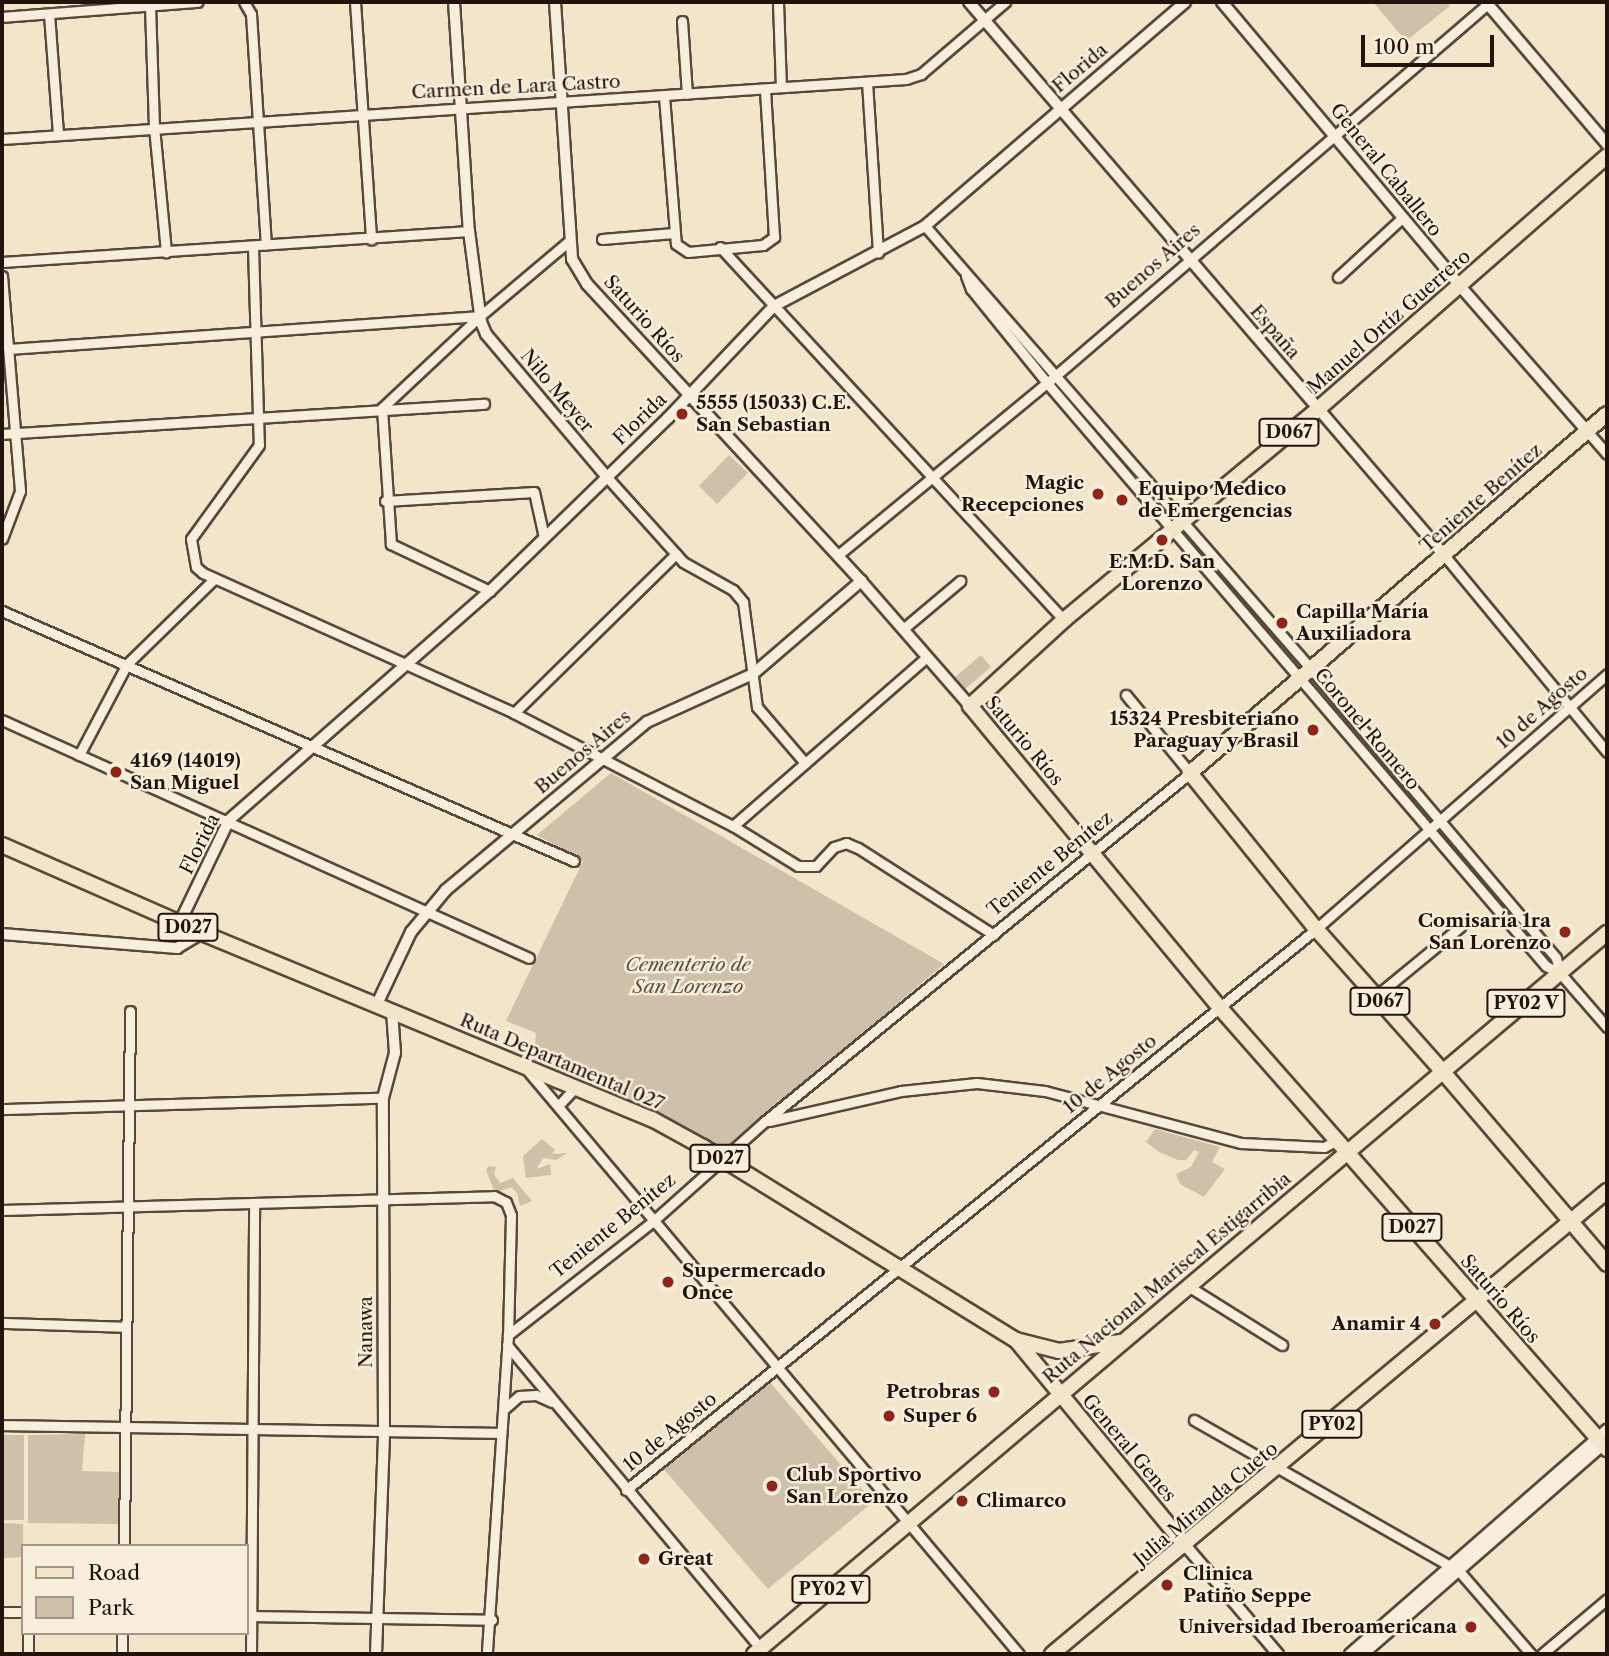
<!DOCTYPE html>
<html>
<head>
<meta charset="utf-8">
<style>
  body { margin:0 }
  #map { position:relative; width:1609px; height:1656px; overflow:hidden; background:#f2e5c9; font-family:"Libre Caslon Text",serif }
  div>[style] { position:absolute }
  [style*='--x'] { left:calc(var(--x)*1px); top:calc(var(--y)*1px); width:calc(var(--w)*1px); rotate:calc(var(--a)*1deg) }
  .green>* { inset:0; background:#cfc1a9 }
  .roads { filter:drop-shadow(2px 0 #56483b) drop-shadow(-2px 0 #56483b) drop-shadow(0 2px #56483b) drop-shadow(0 -2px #56483b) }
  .minor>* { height:9px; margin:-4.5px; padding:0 4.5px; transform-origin:4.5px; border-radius:4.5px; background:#f7eedc }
  .tertiary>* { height:10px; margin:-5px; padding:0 5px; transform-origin:5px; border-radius:5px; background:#f7eedc }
  .primary>* { height:14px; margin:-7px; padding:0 7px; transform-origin:7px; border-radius:7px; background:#f2e5c9 }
  .trunk>* { height:14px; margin:-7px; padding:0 7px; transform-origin:7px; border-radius:7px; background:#f2e5c9 }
  .dots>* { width:19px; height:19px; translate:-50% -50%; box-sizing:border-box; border:4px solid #f7eedc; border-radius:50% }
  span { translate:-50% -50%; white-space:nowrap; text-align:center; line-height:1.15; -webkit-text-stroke:5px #f7eedc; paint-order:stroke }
  .shield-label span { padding:2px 5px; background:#f7eedc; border:2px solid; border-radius:5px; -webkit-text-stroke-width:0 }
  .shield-label { font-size:18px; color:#22140c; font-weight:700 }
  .street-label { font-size:19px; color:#22140c }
  .poi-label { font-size:19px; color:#22140c; font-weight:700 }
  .left { translate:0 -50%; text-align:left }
  .right { translate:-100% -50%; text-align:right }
  .park-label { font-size:19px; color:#5f5143; font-style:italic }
  .frame { position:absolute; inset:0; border:4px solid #22140c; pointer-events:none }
  .legend { position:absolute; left:21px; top:1544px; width:228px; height:91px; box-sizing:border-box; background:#f7eedc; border:2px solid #a29789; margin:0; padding:9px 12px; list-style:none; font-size:21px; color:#22140c }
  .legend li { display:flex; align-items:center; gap:14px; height:35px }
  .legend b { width:35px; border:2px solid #a29789 }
  .scale { position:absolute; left:1361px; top:35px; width:133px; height:32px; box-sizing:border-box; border:4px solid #22140c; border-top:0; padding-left:9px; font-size:21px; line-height:24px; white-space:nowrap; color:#22140c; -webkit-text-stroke:5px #f7eedc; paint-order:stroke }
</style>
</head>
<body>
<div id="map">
  <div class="green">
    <div style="clip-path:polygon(1373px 2px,1447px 2px,1450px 6px,1406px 41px)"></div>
    <div style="clip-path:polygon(729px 455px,748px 473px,717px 504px,699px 486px)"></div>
    <div style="clip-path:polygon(981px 655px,991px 667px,964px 690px,954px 678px)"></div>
    <div style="clip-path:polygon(611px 773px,944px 964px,725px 1150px,656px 1112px,534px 1059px,536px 1033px,506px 1021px,583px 861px,537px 835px)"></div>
    <div style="clip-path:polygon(1155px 1129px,1220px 1147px,1212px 1162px,1225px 1169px,1204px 1197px,1180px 1184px,1176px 1174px,1191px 1167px,1199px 1152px,1194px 1150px,1186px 1160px,1178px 1160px,1159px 1152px,1146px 1142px)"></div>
    <div style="clip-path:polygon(542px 1139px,555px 1150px,552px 1154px,567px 1153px,556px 1160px,544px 1158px,539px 1164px,537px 1169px,550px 1164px,551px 1175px,526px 1178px,523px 1156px)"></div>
    <div style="clip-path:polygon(489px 1166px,496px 1167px,494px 1174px,500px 1183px,513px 1178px,532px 1201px,520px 1206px,517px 1193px,511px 1187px,495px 1193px,486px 1170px)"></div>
    <div style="clip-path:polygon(767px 1379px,873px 1502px,768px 1589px,661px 1466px)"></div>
    <div style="clip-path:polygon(85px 1434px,82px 1471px,119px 1472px,119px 1524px,28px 1523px,28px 1435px)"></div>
    <div style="clip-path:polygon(2px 1435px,24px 1435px,24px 1520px,2px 1520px)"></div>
    <div style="clip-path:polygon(2px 1523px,23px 1524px,23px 1557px,2px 1558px)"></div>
  </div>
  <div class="roads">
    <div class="minor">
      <div style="--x:244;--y:2;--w:14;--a:60"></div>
      <div style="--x:251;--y:14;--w:231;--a:86.3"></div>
      <div style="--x:355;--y:2;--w:238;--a:86.1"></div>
      <div style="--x:778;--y:2;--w:85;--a:88"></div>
      <div style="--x:150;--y:6;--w:121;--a:88.1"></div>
      <div style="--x:154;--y:127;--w:126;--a:84.5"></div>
      <div style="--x:49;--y:14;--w:120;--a:85.7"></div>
      <div style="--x:2;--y:17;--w:196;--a:-4.4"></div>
      <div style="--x:682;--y:21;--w:73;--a:86.1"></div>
      <div style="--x:867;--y:82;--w:171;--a:86.3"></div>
      <div style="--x:664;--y:96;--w:148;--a:85.4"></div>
      <div style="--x:676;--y:244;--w:14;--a:34"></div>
      <div style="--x:688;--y:252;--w:75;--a:-5.3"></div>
      <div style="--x:763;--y:245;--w:14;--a:-36"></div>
      <div style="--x:774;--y:237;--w:148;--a:-93.5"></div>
      <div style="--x:2;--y:139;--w:906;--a:-3.8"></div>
      <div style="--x:906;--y:79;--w:16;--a:-18"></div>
      <div style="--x:921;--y:74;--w:111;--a:-40.6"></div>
      <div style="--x:925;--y:226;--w:589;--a:48.92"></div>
      <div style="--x:1312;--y:670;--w:377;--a:49.7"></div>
      <div style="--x:1556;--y:958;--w:16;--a:75"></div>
      <div style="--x:1560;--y:973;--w:72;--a:49"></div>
      <div style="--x:602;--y:239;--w:72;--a:-4.8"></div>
      <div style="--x:253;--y:247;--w:198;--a:88.3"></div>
      <div style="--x:259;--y:445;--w:116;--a:125.9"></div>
      <div style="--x:191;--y:539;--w:28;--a:80"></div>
      <div style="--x:196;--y:567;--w:9;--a:41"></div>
      <div style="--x:203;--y:573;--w:341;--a:24.2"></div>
      <div style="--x:514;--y:713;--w:246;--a:27.3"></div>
      <div style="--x:733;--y:826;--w:76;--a:31.6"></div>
      <div style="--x:798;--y:866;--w:18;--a:0"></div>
      <div style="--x:816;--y:866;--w:26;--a:-47"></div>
      <div style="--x:834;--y:847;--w:13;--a:-18"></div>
      <div style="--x:846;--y:843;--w:13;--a:23"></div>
      <div style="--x:858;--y:848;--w:161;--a:32.6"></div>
      <div style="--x:720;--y:247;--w:507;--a:47.32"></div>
      <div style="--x:2;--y:262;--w:468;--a:-3.8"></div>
      <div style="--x:2;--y:276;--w:216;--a:85.2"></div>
      <div style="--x:20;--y:491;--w:51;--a:110.6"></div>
      <div style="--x:966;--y:276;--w:14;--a:69"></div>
      <div style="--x:971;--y:289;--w:121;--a:51"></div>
      <div style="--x:1047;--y:383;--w:767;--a:49.44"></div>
      <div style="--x:1546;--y:966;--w:16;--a:27"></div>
      <div style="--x:1338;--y:277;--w:87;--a:-42.7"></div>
      <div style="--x:9;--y:349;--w:472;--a:-4"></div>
      <div style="--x:1587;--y:431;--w:30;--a:49"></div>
      <div style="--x:2;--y:434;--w:483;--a:-3.6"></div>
      <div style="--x:605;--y:475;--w:117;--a:48.1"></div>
      <div style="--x:683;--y:562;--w:57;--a:29.2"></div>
      <div style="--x:733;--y:590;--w:16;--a:50"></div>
      <div style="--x:743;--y:602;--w:106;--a:82.4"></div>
      <div style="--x:757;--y:707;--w:74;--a:49.4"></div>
      <div style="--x:385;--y:501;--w:149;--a:-3.5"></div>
      <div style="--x:534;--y:492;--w:46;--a:77.5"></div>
      <div style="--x:838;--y:555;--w:271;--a:-39.5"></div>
      <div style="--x:1047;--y:383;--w:584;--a:-40.7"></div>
      <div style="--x:1444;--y:555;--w:256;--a:50.4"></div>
      <div style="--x:490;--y:591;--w:110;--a:-154.6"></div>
      <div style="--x:391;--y:544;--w:136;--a:-93.8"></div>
      <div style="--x:382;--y:408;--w:134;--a:-43.2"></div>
      <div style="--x:480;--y:316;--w:115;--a:-40.1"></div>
      <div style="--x:2;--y:611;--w:624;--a:23.61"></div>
      <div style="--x:903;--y:629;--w:75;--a:-40.1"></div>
      <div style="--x:514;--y:713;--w:227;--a:-44.5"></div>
      <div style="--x:2;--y:720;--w:578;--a:24.3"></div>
      <div style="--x:79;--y:755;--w:103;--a:-62.2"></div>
      <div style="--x:127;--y:664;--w:122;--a:-44.3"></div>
      <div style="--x:733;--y:826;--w:257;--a:-41.1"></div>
      <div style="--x:1376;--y:996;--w:109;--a:-39.4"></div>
      <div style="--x:528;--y:1071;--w:762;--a:49.9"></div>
      <div style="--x:558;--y:1106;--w:23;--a:-47"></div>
      <div style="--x:2;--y:1109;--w:381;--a:-1.7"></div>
      <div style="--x:769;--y:1121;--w:135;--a:-12.8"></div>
      <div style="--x:901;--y:1091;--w:76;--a:-6"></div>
      <div style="--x:977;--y:1083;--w:68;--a:6.7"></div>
      <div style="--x:1045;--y:1091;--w:203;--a:14.9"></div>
      <div style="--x:1241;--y:1143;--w:83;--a:2.8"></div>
      <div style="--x:1324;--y:1147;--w:15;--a:-28"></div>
      <div style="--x:2;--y:1210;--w:492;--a:-1.6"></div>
      <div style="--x:494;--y:1196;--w:13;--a:27"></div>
      <div style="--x:506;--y:1202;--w:14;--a:69"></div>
      <div style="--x:511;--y:1215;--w:120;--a:91.4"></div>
      <div style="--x:508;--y:1335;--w:320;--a:93.8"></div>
      <div style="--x:1188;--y:1286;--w:111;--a:32.1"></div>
      <div style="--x:2;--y:1323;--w:124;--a:1.8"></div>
      <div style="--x:508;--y:1335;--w:183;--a:-38.1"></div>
      <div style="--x:652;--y:1222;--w:150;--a:-41.8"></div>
      <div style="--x:764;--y:1122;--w:551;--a:-39.33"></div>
      <div style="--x:1190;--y:773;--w:101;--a:-129.4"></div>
      <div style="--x:507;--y:1345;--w:396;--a:50.1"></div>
      <div style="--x:504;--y:1409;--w:20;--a:-41"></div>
      <div style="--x:519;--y:1396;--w:17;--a:-3"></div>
      <div style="--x:536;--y:1395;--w:17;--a:24"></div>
      <div style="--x:1194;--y:1420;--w:305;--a:29.7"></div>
      <div style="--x:1459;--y:1571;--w:110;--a:49.1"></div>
      <div style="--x:2;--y:1425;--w:499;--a:0.9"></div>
      <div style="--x:626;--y:1490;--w:889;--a:-39.11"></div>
      <div style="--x:1316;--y:929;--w:387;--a:-41.2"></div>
      <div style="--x:124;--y:1546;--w:535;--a:-89.36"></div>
      <div style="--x:2;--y:1612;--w:21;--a:0"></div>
      <div style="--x:248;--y:1616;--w:244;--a:0.9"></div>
      <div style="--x:28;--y:1654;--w:21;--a:-90"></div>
      <div style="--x:122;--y:1654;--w:21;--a:-90"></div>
      <div style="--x:251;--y:1654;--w:449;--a:-89.6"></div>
      <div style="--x:1542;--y:1654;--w:85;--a:-40.2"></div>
    </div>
    <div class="tertiary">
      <div style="--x:454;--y:2;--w:229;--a:86.3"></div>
      <div style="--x:469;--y:231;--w:92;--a:82.5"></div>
      <div style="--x:481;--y:322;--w:13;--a:67"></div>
      <div style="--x:486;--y:334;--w:185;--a:49.8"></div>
      <div style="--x:555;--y:2;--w:258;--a:86.2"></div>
      <div style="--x:572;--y:259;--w:29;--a:59"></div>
      <div style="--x:587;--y:284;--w:404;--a:47.3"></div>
      <div style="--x:861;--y:581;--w:166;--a:48.9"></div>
      <div style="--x:969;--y:2;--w:729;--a:49.34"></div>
      <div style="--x:1222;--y:2;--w:371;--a:50"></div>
      <div style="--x:1460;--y:286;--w:193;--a:48.8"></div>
      <div style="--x:1486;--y:2;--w:187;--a:49.6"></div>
      <div style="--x:179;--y:924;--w:115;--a:-64.3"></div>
      <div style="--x:229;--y:820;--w:347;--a:-41.3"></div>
      <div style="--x:490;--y:591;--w:248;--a:-44.2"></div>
      <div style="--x:668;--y:418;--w:154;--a:-46.6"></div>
      <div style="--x:774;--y:306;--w:171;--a:-27.9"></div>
      <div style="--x:925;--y:226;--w:343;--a:-40.7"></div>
      <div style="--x:2;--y:934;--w:176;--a:4.6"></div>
      <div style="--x:177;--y:948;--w:29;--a:-31"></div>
      <div style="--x:377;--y:1004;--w:80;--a:-64.7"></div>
      <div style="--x:411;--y:932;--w:55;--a:-50.2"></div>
      <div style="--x:446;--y:890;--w:262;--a:-39.9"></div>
      <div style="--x:647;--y:722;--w:116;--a:-24.4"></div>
      <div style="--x:753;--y:674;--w:143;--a:-40.7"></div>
      <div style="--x:1186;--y:1546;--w:142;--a:49.6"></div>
      <div style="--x:376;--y:1654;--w:223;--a:-87.9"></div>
      <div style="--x:384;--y:1431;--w:333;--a:-90.2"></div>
      <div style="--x:383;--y:1098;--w:47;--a:-75.1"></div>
      <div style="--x:395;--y:1053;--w:42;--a:-94.1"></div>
      <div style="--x:1350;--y:1654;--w:341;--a:-41.1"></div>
      <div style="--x:1363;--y:1654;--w:324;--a:-41.1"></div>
    </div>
    <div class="primary">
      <div style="--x:2;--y:845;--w:219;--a:23.7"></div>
      <div style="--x:202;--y:933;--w:487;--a:22.5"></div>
      <div style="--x:652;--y:1119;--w:58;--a:28.8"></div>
      <div style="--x:703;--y:1147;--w:368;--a:31.7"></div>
      <div style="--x:1016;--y:1340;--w:267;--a:50.5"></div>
      <div style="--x:1444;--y:1073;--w:193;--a:-131.6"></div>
      <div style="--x:1316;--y:929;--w:201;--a:-128.9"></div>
      <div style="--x:1190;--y:773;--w:550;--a:-40.73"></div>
      <div style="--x:1347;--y:1152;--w:192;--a:-131.4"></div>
      <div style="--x:1220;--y:1008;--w:392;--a:-129.6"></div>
      <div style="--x:970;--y:706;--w:127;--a:-42.5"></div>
      <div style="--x:1064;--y:620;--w:330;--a:-39.7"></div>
      <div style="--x:1318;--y:409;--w:384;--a:-41.2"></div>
      <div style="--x:1016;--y:1340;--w:44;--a:14.3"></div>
      <div style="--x:1059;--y:1351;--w:62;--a:-8.4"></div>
    </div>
    <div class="trunk">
      <div style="--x:1444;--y:1073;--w:251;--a:49.5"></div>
      <div style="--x:1347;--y:1152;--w:395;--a:48.8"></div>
      <div style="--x:754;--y:1654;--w:1117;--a:-40.21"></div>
      <div style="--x:1052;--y:1654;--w:723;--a:-39.84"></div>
    </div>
  </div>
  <div class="dots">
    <div style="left:682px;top:414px;background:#8f2418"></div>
    <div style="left:1098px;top:494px;background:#8f2418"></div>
    <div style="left:1122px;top:500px;background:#8f2418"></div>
    <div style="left:1162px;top:540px;background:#8f2418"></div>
    <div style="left:1282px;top:623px;background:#8f2418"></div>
    <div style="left:1313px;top:730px;background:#8f2418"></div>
    <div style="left:116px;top:772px;background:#8f2418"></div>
    <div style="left:1565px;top:932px;background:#8f2418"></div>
    <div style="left:668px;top:1282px;background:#8f2418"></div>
    <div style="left:1435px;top:1324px;background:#8f2418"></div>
    <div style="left:994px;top:1392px;background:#8f2418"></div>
    <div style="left:889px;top:1416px;background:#8f2418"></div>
    <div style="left:772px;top:1486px;background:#8f2418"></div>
    <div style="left:962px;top:1501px;background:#8f2418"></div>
    <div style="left:644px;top:1559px;background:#8f2418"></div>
    <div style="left:1167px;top:1585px;background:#8f2418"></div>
    <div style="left:1471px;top:1627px;background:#8f2418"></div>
  </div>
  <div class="shield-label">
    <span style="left:1289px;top:432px">D067</span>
    <span style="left:188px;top:927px">D027</span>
    <span style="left:1380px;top:1001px">D067</span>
    <span style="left:1526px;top:1003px">PY02 V</span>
    <span style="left:720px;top:1158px">D027</span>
    <span style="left:1412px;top:1227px">D027</span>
    <span style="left:1332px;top:1424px">PY02</span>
    <span style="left:831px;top:1589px">PY02 V</span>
  </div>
  <div class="street-label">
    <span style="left:1080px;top:68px;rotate:-40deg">Florida</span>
    <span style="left:516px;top:87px;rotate:-3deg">Carmen de Lara Castro</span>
    <span style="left:1386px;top:170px;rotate:51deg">General Caballero</span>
    <span style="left:1153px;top:266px;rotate:-41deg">Buenos Aires</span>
    <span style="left:644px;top:319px;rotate:48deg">Saturio Ríos</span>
    <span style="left:1389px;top:322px;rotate:-41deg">Manuel Ortíz Guerrero</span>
    <span style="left:1275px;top:332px;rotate:49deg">España</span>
    <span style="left:557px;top:391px;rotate:50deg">Nilo Meyer</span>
    <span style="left:640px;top:419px;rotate:-44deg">Florida</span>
    <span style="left:1481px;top:498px;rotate:-41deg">Teniente Benítez</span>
    <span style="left:1542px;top:708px;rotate:-41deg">10 de Agosto</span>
    <span style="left:1367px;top:729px;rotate:50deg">Coronel Romero</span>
    <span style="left:1024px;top:741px;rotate:50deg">Saturio Ríos</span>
    <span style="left:583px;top:752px;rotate:-40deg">Buenos Aires</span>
    <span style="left:200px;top:844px;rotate:-63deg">Florida</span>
    <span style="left:1050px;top:864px;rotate:-39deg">Teniente Benítez</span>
    <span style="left:562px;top:1062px;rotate:23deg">Ruta Departamental 027</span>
    <span style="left:1110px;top:1074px;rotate:-39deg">10 de Agosto</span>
    <span style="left:613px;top:1226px;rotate:-39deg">Teniente Benítez</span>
    <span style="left:1167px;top:1278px;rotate:-40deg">Ruta Nacional Mariscal Estigarribia</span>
    <span style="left:1500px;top:1299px;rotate:49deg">Saturio Ríos</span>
    <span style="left:366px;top:1332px;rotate:-90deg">Nanawa</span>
    <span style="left:670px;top:1432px;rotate:-39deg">10 de Agosto</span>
    <span style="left:1129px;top:1448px;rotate:50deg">General Genes</span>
    <span style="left:1206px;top:1504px;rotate:-40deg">Julia Miranda Cueto</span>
  </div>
  <div class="poi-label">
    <span class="left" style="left:696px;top:414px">5555 (15033) C.E.<br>San Sebastian</span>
    <span class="right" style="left:1084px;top:494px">Magic<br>Recepciones</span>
    <span class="left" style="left:1138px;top:500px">Equipo Medico<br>de Emergencias</span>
    <span style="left:1162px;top:573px">E.M.D. San<br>Lorenzo</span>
    <span class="left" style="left:1296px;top:623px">Capilla María<br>Auxiliadora</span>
    <span class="right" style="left:1299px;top:730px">15324 Presbiteriano<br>Paraguay y Brasil</span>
    <span class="left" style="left:130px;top:772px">4169 (14019)<br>San Miguel</span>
    <span class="right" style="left:1551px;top:932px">Comisaría 1ra<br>San Lorenzo</span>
    <span class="left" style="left:682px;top:1282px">Supermercado<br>Once</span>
    <span class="right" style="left:1421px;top:1324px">Anamir 4</span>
    <span class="right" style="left:980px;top:1392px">Petrobras</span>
    <span class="left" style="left:903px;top:1416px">Super 6</span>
    <span class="left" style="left:786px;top:1486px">Club Sportivo<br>San Lorenzo</span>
    <span class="left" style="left:976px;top:1501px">Climarco</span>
    <span class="left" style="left:658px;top:1559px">Great</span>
    <span class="left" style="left:1183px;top:1585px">Clinica<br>Patiño Seppe</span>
    <span class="right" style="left:1457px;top:1627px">Universidad Iberoamericana</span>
  </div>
  <div class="park-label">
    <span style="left:688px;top:976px">Cementerio de<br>San Lorenzo</span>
  </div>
  <div class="frame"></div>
  <ul class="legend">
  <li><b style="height:9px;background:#f2e5c9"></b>Road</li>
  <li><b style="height:19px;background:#cfc1a9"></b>Park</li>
  </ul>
  <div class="scale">100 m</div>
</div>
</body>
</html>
